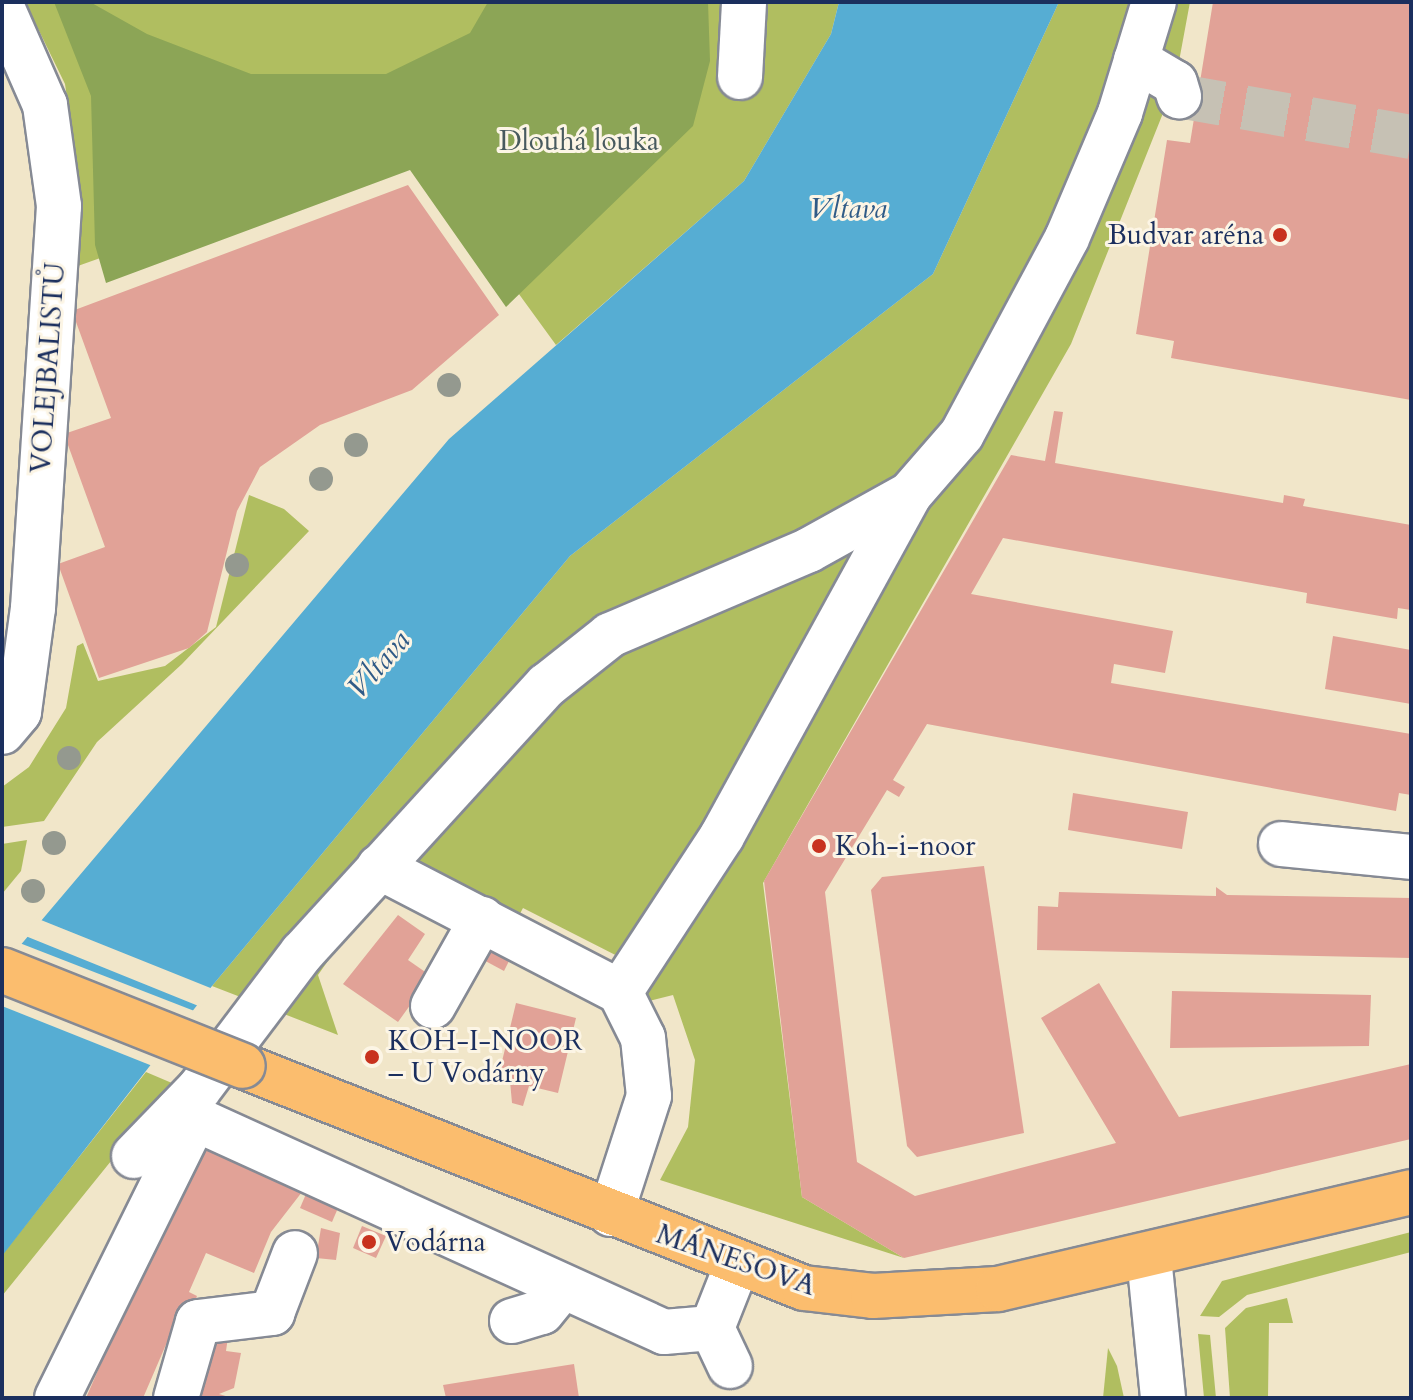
<!DOCTYPE html>
<html>
<head>
<meta charset="utf-8">
<style>
  body { margin:0 }
  #map { position:relative; width:1413px; height:1400px; overflow:hidden; background:#f1e6c9; font-family:Cardo,serif }
  div>[style] { position:absolute }
  [style*='--x'] { left:calc(var(--x)*1px); top:calc(var(--y)*1px); width:calc(var(--w)*1px); rotate:calc(var(--a)*1deg) }
  .green>* { inset:0; background:#b0be60 }
  .forest>* { inset:0; background:#8ca556 }
  .water>* { inset:0; background:#56add3 }
  .pier>* { inset:0; background:#f1e6c9 }
  .building>* { inset:0; background:#e1a297 }
  .minor-tunnel>* { height:44px; margin-top:-22px; transform-origin:0; background:repeating-linear-gradient(90deg,#c6c1b4 0 44px,transparent 0 66px) }
  .roads { filter:drop-shadow(2px 0 #868a94) drop-shadow(-2px 0 #868a94) drop-shadow(0 2px #868a94) drop-shadow(0 -2px #868a94) }
  .minor>* { height:44px; margin:-22px; padding:0 22px; transform-origin:22px; border-radius:22px; background:#fff }
  .major>* { height:44px; margin:-22px; padding:0 22px; transform-origin:22px; border-radius:22px; background:#fbbd6e }
  .bridges { filter:drop-shadow(2px 0 #868a94) drop-shadow(-2px 0 #868a94) drop-shadow(0 2px #868a94) drop-shadow(0 -2px #868a94) }
  .major-bridge>* { height:44px; margin:-22px; padding:0 22px; transform-origin:22px; border-radius:22px; background:#fbbd6e }
  .trees>* { width:24px; height:24px; margin:-12px; border-radius:50%; background:#94998f }
  .dots>* { width:22px; height:22px; translate:-50% -50%; box-sizing:border-box; border:4px solid #fcf5e5; border-radius:50% }
  span { translate:-50% -50%; white-space:nowrap; text-align:center; line-height:1.15; -webkit-text-stroke:6px #fcf5e5; paint-order:stroke }
  .park-label { font-size:28px; color:#485a5f }
  .poi-label { font-size:28px; color:#1b2f5e }
  .right { translate:-100% -50%; text-align:right }
  .left { translate:0 -50%; text-align:left }
  .street-label { font-size:28px; color:#1b2f5e }
  .water-label { font-size:30px; color:#305b87; font-style:italic }
  .frame { position:absolute; inset:0; border:4px solid #1b2f5e; pointer-events:none }
</style>
</head>
<body>
<div id="map">
  <div class="green">
    <div style="clip-path:polygon(25px 2px,839px 2px,831px 34px,744px 181px,556px 345px,412px 147px,75px 267px,77px 166px,65px 84px)"></div>
    <div style="clip-path:polygon(1059px 2px,1190px 2px,1175px 83px,1071px 344px,763px 883px,802px 1197px,904px 1258px,660px 1180px,688px 1127px,695px 1060px,673px 995px,645px 1002px,639px 967px,523px 908px,515px 923px,384px 881px,318px 975px,338px 1035px,212px 986px,570px 556px,933px 274px)"></div>
    <div style="clip-path:polygon(249px 495px,284px 509px,309px 531px,182px 664px,97px 742px,44px 821px,2px 827px,2px 787px,29px 767px,66px 708px,77px 646px,83px 643px,98px 681px,165px 666px,216px 627px)"></div>
    <div style="clip-path:polygon(27px 840px,21px 871px,2px 894px,2px 844px)"></div>
    <div style="clip-path:polygon(146px 1072px,186px 1089px,128px 1140px,2px 1296px,2px 1255px)"></div>
    <div style="clip-path:polygon(1411px 1232px,1411px 1252px,1247px 1295px,1219px 1317px,1200px 1316px,1222px 1281px)"></div>
    <div style="clip-path:polygon(1287px 1298px,1293px 1323px,1269px 1323px,1268px 1398px,1230px 1398px,1225px 1328px,1246px 1308px)"></div>
    <div style="clip-path:polygon(1198px 1334px,1210px 1335px,1216px 1398px,1204px 1398px)"></div>
    <div style="clip-path:polygon(1108px 1348px,1117px 1366px,1124px 1398px,1103px 1398px)"></div>
  </div>
  <div class="forest">
    <div style="clip-path:polygon(54px 2px,90px 2px,147px 34px,251px 74px,386px 74px,470px 33px,488px 2px,708px 2px,710px 61px,693px 126px,506px 307px,410px 170px,106px 283px,95px 245px,91px 96px)"></div>
  </div>
  <div class="water">
    <div style="clip-path:polygon(839px 2px,1059px 2px,933px 274px,570px 556px,212px 986px,2px 1256px,2px 967px,449px 439px,744px 181px,831px 34px)"></div>
  </div>
  <div class="pier">
    <div style="clip-path:polygon(36px 918px,213px 989px,214px 989px,201px 1007px,23px 935px)"></div>
    <div style="clip-path:polygon(17px 942px,197px 1012px,155px 1067px,2px 1006px,2px 960px)"></div>
  </div>
  <div class="building">
    <div style="clip-path:polygon(1213px 2px,1411px 2px,1411px 400px,1171px 358px,1174px 341px,1136px 334px,1167px 140px,1190px 143px)"></div>
    <div style="clip-path:polygon(408px 185px,499px 315px,412px 390px,320px 425px,260px 467px,237px 511px,207px 632px,189px 648px,99px 678px,58px 564px,105px 547px,64px 434px,111px 418px,72px 311px)"></div>
    <div style="clip-path:polygon(1054px 411px,1063px 412px,1055px 463px,1283px 503px,1284px 495px,1305px 499px,1303px 506px,1411px 525px,1411px 610px,1398px 608px,1397px 619px,1306px 603px,1307px 593px,1003px 538px,971px 594px,1173px 631px,1165px 673px,1114px 664px,1111px 683px,1411px 734px,1411px 795px,1399px 793px,1396px 811px,927px 724px,893px 780px,905px 787px,899px 797px,887px 790px,825px 892px,857px 1162px,915px 1196px,1116px 1143px,1041px 1018px,1099px 983px,1179px 1117px,1411px 1064px,1411px 1139px,904px 1258px,802px 1197px,764px 881px,1011px 455px,1045px 461px)"></div>
    <div style="clip-path:polygon(1333px 636px,1411px 650px,1411px 704px,1325px 689px)"></div>
    <div style="clip-path:polygon(1073px 793px,1188px 812px,1182px 849px,1068px 830px)"></div>
    <div style="clip-path:polygon(984px 866px,1024px 1133px,917px 1157px,907px 1146px,871px 890px,882px 877px)"></div>
    <div style="clip-path:polygon(1216px 887px,1227px 895px,1411px 898px,1411px 958px,1037px 950px,1038px 906px,1058px 907px,1059px 892px,1216px 896px)"></div>
    <div style="clip-path:polygon(398px 915px,425px 934px,408px 960px,431px 976px,398px 1022px,343px 984px)"></div>
    <div style="clip-path:polygon(485px 943px,511px 957px,504px 971px,478px 957px)"></div>
    <div style="clip-path:polygon(1172px 991px,1371px 995px,1369px 1046px,1170px 1048px)"></div>
    <div style="clip-path:polygon(516px 1003px,576px 1018px,558px 1093px,529px 1086px,523px 1106px,512px 1103px,510px 1081px,498px 1078px)"></div>
    <div style="clip-path:polygon(196px 1145px,302px 1192px,271px 1232px,254px 1273px,206px 1253px,189px 1292px,197px 1296px,192px 1308px,183px 1305px,143px 1398px,86px 1398px)"></div>
    <div style="clip-path:polygon(306px 1194px,338px 1208px,332px 1222px,300px 1208px)"></div>
    <div style="clip-path:polygon(362px 1226px,386px 1236px,376px 1258px,353px 1248px)"></div>
    <div style="clip-path:polygon(321px 1228px,340px 1233px,336px 1260px,316px 1258px)"></div>
    <div style="clip-path:polygon(228px 1337px,226px 1351px,241px 1353px,234px 1388px,219px 1394px,232px 1398px,190px 1398px,200px 1345px)"></div>
    <div style="clip-path:polygon(574px 1364px,579px 1398px,446px 1398px,443px 1385px)"></div>
  </div>
  <div class="minor-tunnel">
    <div style="--x:1179;--y:96;--w:236;--a:10"></div>
  </div>
  <div class="roads">
    <div class="minor">
      <div style="--x:2;--y:7;--w:107;--a:66.3"></div>
      <div style="--x:45;--y:105;--w:102;--a:82.1"></div>
      <div style="--x:59;--y:206;--w:403;--a:93.7"></div>
      <div style="--x:33;--y:608;--w:105;--a:97.7"></div>
      <div style="--x:19;--y:712;--w:26;--a:130"></div>
      <div style="--x:1136;--y:60;--w:45;--a:30.5"></div>
      <div style="--x:1175;--y:83;--w:14;--a:73"></div>
      <div style="--x:740;--y:77;--w:75;--a:-86.9"></div>
      <div style="--x:1281;--y:844;--w:131;--a:5.7"></div>
      <div style="--x:379;--y:867;--w:271;--a:27.4"></div>
      <div style="--x:620;--y:992;--w:51;--a:63.4"></div>
      <div style="--x:643;--y:1038;--w:58;--a:84.1"></div>
      <div style="--x:649;--y:1096;--w:124;--a:107.9"></div>
      <div style="--x:620;--y:992;--w:186;--a:-56.8"></div>
      <div style="--x:722;--y:836;--w:388;--a:-61.2"></div>
      <div style="--x:433;--y:1006;--w:100;--a:-60.6"></div>
      <div style="--x:178;--y:1111;--w:534;--a:24.45"></div>
      <div style="--x:664;--y:1332;--w:48;--a:-4.8"></div>
      <div style="--x:712;--y:1328;--w:68;--a:-68.4"></div>
      <div style="--x:134;--y:1156;--w:93;--a:-45.9"></div>
      <div style="--x:199;--y:1089;--w:171;--a:-52.9"></div>
      <div style="--x:302;--y:953;--w:363;--a:-47.6"></div>
      <div style="--x:547;--y:685;--w:80;--a:-38.4"></div>
      <div style="--x:610;--y:635;--w:216;--a:-23.1"></div>
      <div style="--x:809;--y:550;--w:115;--a:-29"></div>
      <div style="--x:910;--y:494;--w:79;--a:-49.1"></div>
      <div style="--x:962;--y:434;--w:222;--a:-61.8"></div>
      <div style="--x:1067;--y:238;--w:136;--a:-67"></div>
      <div style="--x:1120;--y:113;--w:116;--a:-73"></div>
      <div style="--x:1149;--y:1257;--w:142;--a:84.3"></div>
      <div style="--x:512;--y:1321;--w:31;--a:-17"></div>
      <div style="--x:542;--y:1312;--w:32;--a:-51"></div>
      <div style="--x:712;--y:1328;--w:42;--a:64.7"></div>
      <div style="--x:57;--y:1398;--w:309;--a:-63.7"></div>
      <div style="--x:176;--y:1398;--w:79;--a:-73.9"></div>
      <div style="--x:198;--y:1322;--w:75;--a:-6.9"></div>
      <div style="--x:272;--y:1313;--w:64;--a:-69"></div>
    </div>
    <div class="major">
      <div style="--x:243;--y:1066;--w:603;--a:21.59"></div>
      <div style="--x:804;--y:1288;--w:69;--a:6.6"></div>
      <div style="--x:873;--y:1296;--w:125;--a:-3.2"></div>
      <div style="--x:998;--y:1289;--w:424;--a:-13.2"></div>
    </div>
  </div>
  <div class="bridges">
    <div class="major-bridge">
      <div style="--x:2;--y:970;--w:259;--a:21.7"></div>
    </div>
  </div>
  <div class="trees">
    <div style="left:449px;top:385px"></div>
    <div style="left:356px;top:445px"></div>
    <div style="left:321px;top:479px"></div>
    <div style="left:237px;top:565px"></div>
    <div style="left:69px;top:758px"></div>
    <div style="left:54px;top:843px"></div>
    <div style="left:33px;top:891px"></div>
  </div>
  <div class="dots">
    <div style="left:1280px;top:235px;background:#c8321e"></div>
    <div style="left:819px;top:846px;background:#c8321e"></div>
    <div style="left:372px;top:1057px;background:#c8321e"></div>
    <div style="left:369px;top:1242px;background:#c8321e"></div>
  </div>
  <div class="park-label">
    <span style="left:579px;top:141px">Dlouhá louka</span>
  </div>
  <div class="poi-label">
    <span class="right" style="left:1264px;top:235px">Budvar aréna</span>
    <span class="left" style="left:835px;top:846px">Koh-i-noor</span>
    <span class="left" style="left:388px;top:1057px">KOH-I-NOOR<br>– U Vodárny</span>
    <span class="left" style="left:385px;top:1242px">Vodárna</span>
  </div>
  <div class="street-label">
    <span style="left:48px;top:368px;rotate:-86deg">VOLEJBALISTŮ</span>
    <span style="left:736px;top:1260px;rotate:19deg">MÁNESOVA</span>
  </div>
  <div class="water-label">
    <span style="left:848px;top:209px">Vltava</span>
    <span style="left:379px;top:665px;rotate:-49deg">Vltava</span>
  </div>
  <div class="frame"></div>
</div>
</body>
</html>
